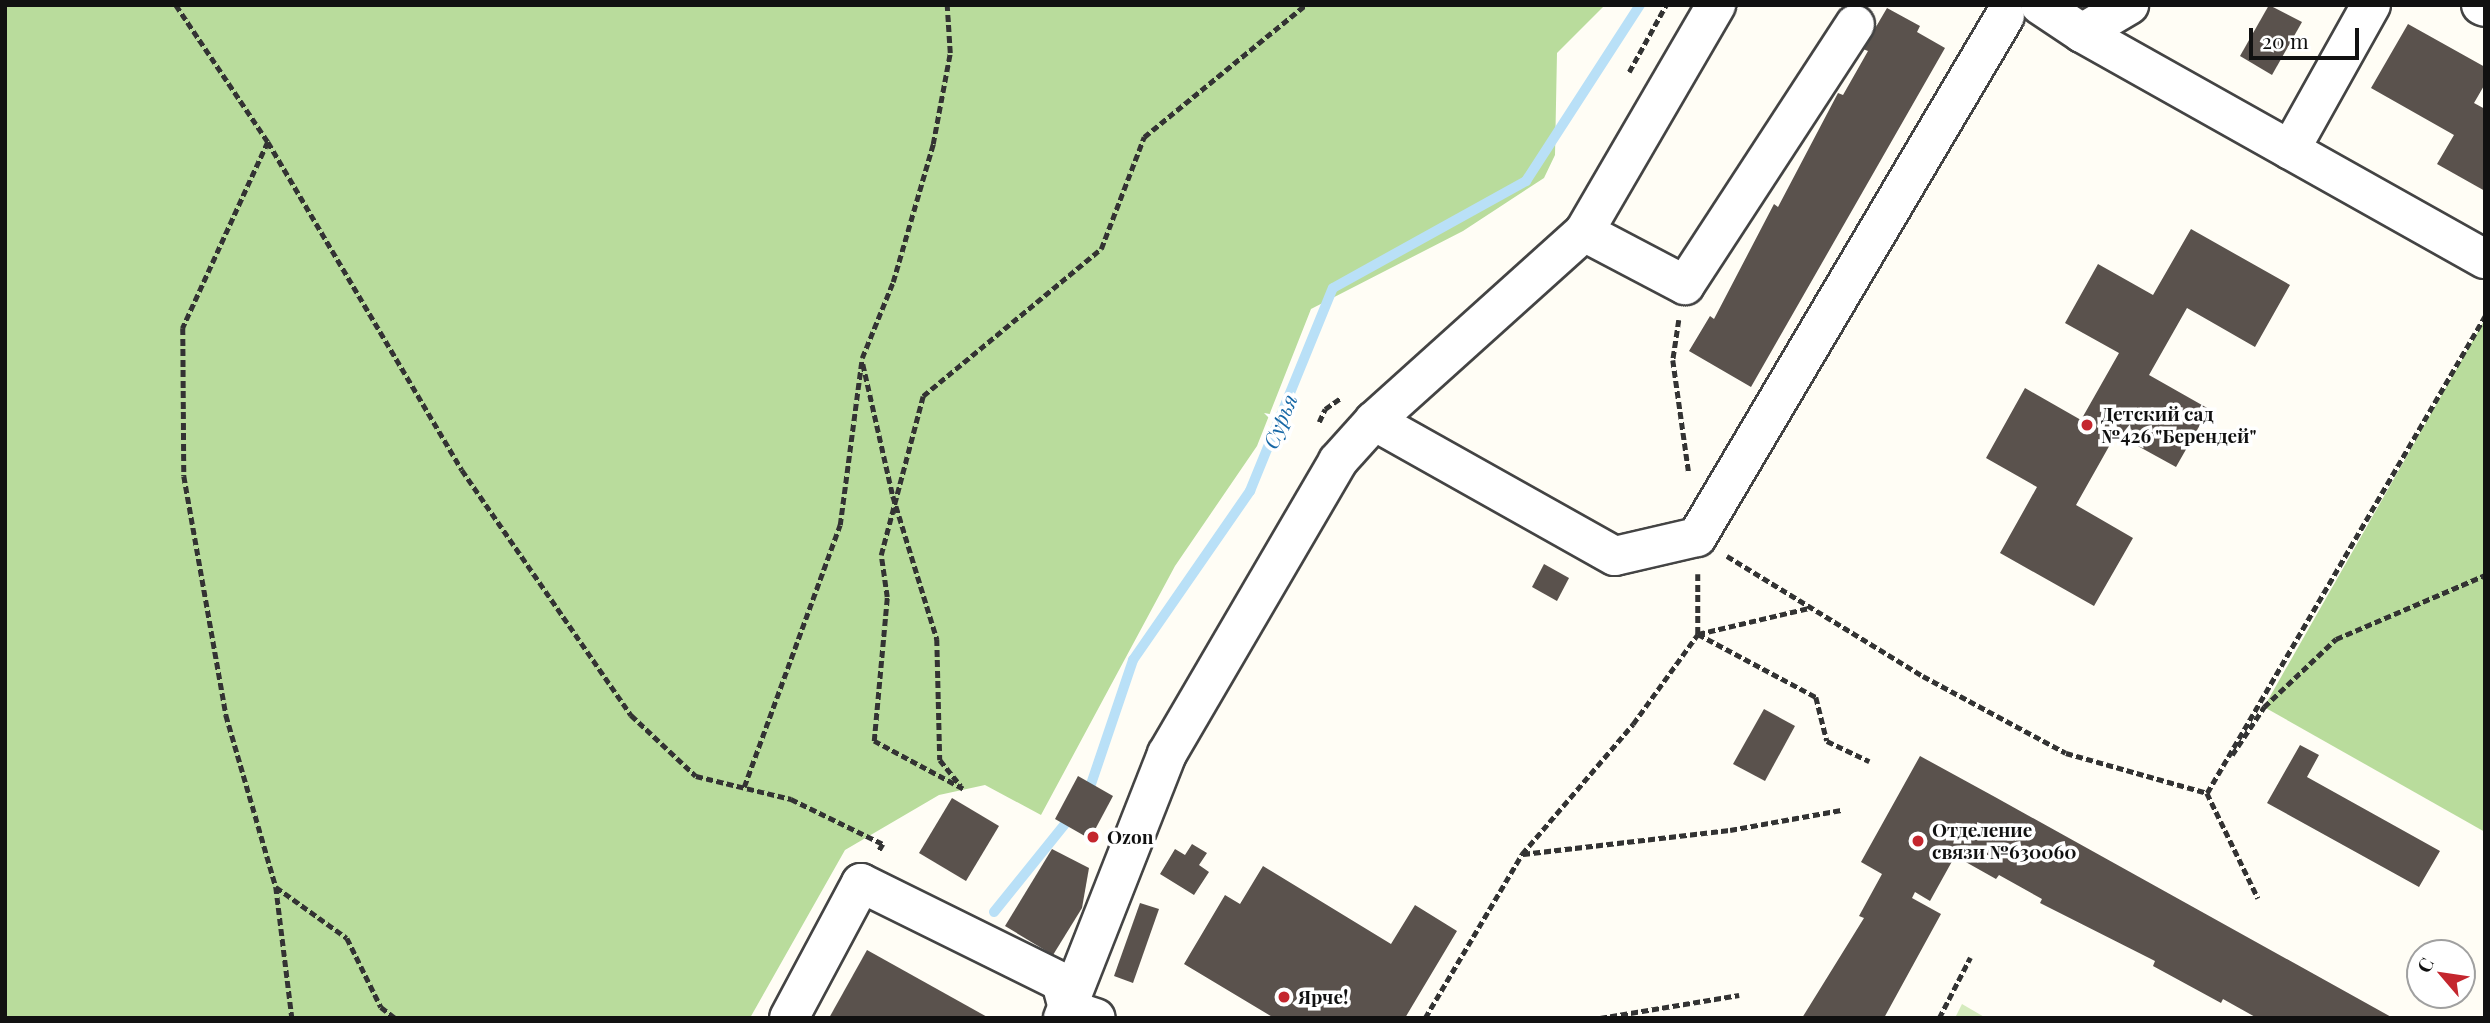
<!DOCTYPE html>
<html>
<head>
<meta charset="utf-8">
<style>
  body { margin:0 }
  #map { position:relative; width:2490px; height:1023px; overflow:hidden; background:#fffdf5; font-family:"Playfair Display",serif }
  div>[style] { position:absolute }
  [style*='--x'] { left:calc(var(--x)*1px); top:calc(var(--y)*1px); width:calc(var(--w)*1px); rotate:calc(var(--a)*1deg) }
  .green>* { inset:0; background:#d5ebbd }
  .forest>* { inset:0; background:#b9dc9c }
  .stream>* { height:10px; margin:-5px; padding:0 5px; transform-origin:5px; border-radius:5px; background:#b9e0f7 }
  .building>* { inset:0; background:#5a524d }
  .path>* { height:4.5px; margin-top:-2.25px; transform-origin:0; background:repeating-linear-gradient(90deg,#333 0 7px,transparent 0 10.5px) }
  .roads { filter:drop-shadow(2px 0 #444) drop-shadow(-2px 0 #444) drop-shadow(0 2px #444) drop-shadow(0 -2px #444) }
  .minor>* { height:38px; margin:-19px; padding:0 19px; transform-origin:19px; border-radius:19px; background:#fff }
  .dots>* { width:19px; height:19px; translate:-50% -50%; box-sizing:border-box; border:4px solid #fff; border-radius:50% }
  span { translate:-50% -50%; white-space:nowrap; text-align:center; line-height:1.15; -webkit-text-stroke:7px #fff; paint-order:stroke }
  .poi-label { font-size:19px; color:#111; font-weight:700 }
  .left { translate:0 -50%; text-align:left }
  .water-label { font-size:21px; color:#1768a6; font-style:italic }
  .frame { position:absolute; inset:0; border:7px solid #111; pointer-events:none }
  .north { position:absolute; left:2406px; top:939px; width:70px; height:70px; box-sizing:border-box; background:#fff; border:2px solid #a0a0a0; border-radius:50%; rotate:299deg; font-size:19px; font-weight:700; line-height:28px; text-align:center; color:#111 }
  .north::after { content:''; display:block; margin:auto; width:24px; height:32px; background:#c4262e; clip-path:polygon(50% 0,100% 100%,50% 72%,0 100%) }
  .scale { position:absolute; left:2249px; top:28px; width:110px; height:32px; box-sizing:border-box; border:4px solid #111; border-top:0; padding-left:9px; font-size:21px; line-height:24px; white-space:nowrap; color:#111; -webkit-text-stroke:5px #fff; paint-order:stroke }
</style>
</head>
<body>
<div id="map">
  <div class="green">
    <div style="clip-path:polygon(1962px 1004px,1986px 1018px,1955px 1018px)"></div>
  </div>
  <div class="forest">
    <div style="clip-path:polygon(5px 5px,1605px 5px,1557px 53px,1555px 155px,1544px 178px,1463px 231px,1311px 309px,1257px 446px,1175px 566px,1041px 815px,985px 785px,939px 795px,845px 850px,750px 1018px,5px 1018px)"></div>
    <div style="clip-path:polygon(2485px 319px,2485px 832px,2264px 707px)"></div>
  </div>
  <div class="stream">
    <div style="--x:1087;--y:796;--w:144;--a:-71.3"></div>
    <div style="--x:1133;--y:660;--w:206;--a:-55.3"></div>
    <div style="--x:1250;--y:491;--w:219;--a:-67.8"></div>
    <div style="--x:1333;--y:288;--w:221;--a:-29"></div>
    <div style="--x:1526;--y:181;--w:210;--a:-57.1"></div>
    <div style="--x:994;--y:912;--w:126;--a:-51.1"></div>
  </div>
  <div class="building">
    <div style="clip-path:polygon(2269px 5px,2302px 22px,2272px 75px,2240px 56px)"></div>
    <div style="clip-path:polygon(1887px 8px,1920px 26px,1917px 32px,1945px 48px,1751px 387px,1689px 351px,1710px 316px,1714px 319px,1774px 204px,1778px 207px,1838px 93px,1843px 95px,1868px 51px,1863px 49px)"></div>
    <div style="clip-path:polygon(2408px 24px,2485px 67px,2485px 84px,2474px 103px,2485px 109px,2485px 191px,2437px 164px,2454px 135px,2371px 88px)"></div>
    <div style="clip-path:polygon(2191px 229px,2290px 285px,2255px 347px,2187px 308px,2149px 375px,2209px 409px,2176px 467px,2116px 434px,2076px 505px,2133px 538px,2094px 606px,2000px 553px,2037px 487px,1986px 458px,2025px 388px,2081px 420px,2119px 353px,2065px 323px,2098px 264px,2153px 295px)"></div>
    <div style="clip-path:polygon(1544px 564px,1569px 578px,1557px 601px,1532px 587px)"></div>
    <div style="clip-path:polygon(1764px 709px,1795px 726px,1765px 781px,1733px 764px)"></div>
    <div style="clip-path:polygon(2300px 745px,2319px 755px,2307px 777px,2440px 851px,2419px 887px,2267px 803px)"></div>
    <div style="clip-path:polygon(1920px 756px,1995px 797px,2393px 1018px,2257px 1018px,2223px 999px,2221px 1003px,2153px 966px,2155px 961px,2040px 903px,2042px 899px,1999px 875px,1996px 879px,1955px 856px,1930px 901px,1915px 892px,1912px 898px,1941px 914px,1884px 1018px,1802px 1018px,1864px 918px,1859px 916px,1882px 874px,1861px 862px)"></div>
    <div style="clip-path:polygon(1078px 776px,1113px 796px,1090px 839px,1055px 819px)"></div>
    <div style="clip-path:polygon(952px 798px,999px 826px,966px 881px,919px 853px)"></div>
    <div style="clip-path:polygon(1192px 844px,1207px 853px,1199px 865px,1209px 872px,1194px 895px,1160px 874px,1175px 849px,1185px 855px)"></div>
    <div style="clip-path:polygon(1052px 849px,1089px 868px,1082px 908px,1053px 955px,1005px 926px)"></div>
    <div style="clip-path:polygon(1263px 866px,1391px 944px,1415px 905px,1457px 931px,1405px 1018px,1274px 1018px,1184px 964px,1225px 895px,1240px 904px)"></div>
    <div style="clip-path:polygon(1140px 903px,1159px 909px,1133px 983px,1114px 976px)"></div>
    <div style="clip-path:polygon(867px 950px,989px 1018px,829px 1018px)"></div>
  </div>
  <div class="path">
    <div style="--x:176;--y:5;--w:165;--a:56.1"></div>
    <div style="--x:268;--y:142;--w:381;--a:59.4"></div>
    <div style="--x:462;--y:470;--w:298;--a:55.4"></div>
    <div style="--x:631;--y:715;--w:89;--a:43.2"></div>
    <div style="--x:696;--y:776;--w:98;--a:13.6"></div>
    <div style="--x:791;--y:799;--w:102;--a:26.1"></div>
    <div style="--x:883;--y:844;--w:8;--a:120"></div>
    <div style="--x:1629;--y:72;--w:77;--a:-61.1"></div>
    <div style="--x:268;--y:142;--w:205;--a:114.6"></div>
    <div style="--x:183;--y:328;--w:148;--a:89.6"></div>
    <div style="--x:184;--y:476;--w:243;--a:80"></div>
    <div style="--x:226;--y:715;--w:179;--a:73.8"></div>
    <div style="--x:276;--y:887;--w:87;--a:35.7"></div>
    <div style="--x:347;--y:938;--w:77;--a:63.8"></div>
    <div style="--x:381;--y:1007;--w:18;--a:38"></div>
    <div style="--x:1679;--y:320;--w:40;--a:98.5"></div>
    <div style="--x:1673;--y:360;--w:115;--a:82"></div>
    <div style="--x:863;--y:364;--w:135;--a:77.2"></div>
    <div style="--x:893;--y:496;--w:150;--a:72.9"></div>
    <div style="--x:937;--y:639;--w:121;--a:88.6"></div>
    <div style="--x:940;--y:760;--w:33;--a:51"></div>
    <div style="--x:1319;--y:422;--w:14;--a:-65"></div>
    <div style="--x:1325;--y:409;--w:19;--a:-35"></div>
    <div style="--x:1727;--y:556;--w:230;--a:31.5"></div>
    <div style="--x:1923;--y:676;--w:162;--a:28.3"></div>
    <div style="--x:2066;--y:753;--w:147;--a:15.8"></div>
    <div style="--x:2207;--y:793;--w:117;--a:64.1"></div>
    <div style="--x:1698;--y:574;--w:60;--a:90"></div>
    <div style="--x:1698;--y:634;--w:134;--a:28.1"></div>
    <div style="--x:1816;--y:697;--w:45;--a:76"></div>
    <div style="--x:1827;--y:741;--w:47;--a:25.5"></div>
    <div style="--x:2232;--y:755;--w:58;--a:-56.3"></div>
    <div style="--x:2264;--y:707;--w:99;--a:-43.4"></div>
    <div style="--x:2336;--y:639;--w:162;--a:-23.2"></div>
    <div style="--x:744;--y:787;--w:279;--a:-69.9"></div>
    <div style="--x:840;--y:525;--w:168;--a:-82.5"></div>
    <div style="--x:862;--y:358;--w:82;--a:-67.8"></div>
    <div style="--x:893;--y:282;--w:144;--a:-73.8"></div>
    <div style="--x:933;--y:144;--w:93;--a:-79.4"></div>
    <div style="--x:950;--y:53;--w:48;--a:-93.6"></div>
    <div style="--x:963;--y:789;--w:101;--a:-151.7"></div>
    <div style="--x:874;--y:741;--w:145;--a:-84.8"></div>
    <div style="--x:887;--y:597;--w:42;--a:-98.1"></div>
    <div style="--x:881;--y:555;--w:164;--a:-75.2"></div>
    <div style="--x:923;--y:396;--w:231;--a:-39.6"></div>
    <div style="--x:1101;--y:249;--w:120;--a:-69"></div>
    <div style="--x:1144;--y:137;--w:208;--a:-39.3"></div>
    <div style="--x:2207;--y:793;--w:552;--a:-59.77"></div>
    <div style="--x:1523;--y:854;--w:208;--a:-6.6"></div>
    <div style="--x:1730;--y:830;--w:113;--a:-10.2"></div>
    <div style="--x:276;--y:887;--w:132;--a:83"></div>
    <div style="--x:1425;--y:1018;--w:191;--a:-59.4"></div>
    <div style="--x:1522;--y:854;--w:171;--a:-49.5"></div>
    <div style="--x:1633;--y:724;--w:111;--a:-54.2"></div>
    <div style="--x:1698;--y:634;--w:114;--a:-13.2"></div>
    <div style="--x:1600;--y:1018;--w:141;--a:-9.4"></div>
    <div style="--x:1939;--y:1018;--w:68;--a:-62.7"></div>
  </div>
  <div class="roads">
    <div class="minor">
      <div style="--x:2040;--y:5;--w:50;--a:33.7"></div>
      <div style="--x:2082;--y:33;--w:55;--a:-30.8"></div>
      <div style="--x:2481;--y:5;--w:4;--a:27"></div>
      <div style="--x:2082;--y:33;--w:462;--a:29.3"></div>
      <div style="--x:2290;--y:150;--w:166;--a:-60.8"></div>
      <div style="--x:1584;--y:232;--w:114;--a:27.7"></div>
      <div style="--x:1685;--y:285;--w:311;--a:-56.9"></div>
      <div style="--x:1374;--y:421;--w:276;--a:29.3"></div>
      <div style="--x:1615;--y:556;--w:84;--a:-13"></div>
      <div style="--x:1697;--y:537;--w:605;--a:-59.41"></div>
      <div style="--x:789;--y:1018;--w:153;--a:-61.9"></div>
      <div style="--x:861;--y:883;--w:223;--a:26.3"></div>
      <div style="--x:1061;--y:982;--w:28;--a:75"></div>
      <div style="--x:1068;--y:1009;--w:29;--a:18"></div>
      <div style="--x:1063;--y:1018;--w:284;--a:-68.5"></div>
      <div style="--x:1167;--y:754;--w:339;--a:-59.7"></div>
      <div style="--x:1338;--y:461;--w:54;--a:-48"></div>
      <div style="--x:1374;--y:421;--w:283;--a:-42"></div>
      <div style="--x:1584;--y:232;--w:263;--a:-59.8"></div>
    </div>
  </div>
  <div class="dots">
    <div style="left:2087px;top:425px;background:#c4262e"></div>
    <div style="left:1093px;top:837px;background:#c4262e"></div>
    <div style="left:1918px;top:841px;background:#c4262e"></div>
    <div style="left:1284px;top:997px;background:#c4262e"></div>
  </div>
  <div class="poi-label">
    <span class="left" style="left:2101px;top:425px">Детский сад<br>№426 "Берендей"</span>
    <span class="left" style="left:1932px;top:841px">Отделение<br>связи №630060</span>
    <span class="left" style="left:1107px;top:837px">Ozon</span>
    <span class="left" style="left:1298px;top:997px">Ярче!</span>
  </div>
  <div class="water-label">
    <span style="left:1279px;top:421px;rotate:-68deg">Сурья</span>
  </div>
  <div class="frame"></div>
  <div class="north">С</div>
  <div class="scale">20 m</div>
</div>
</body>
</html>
